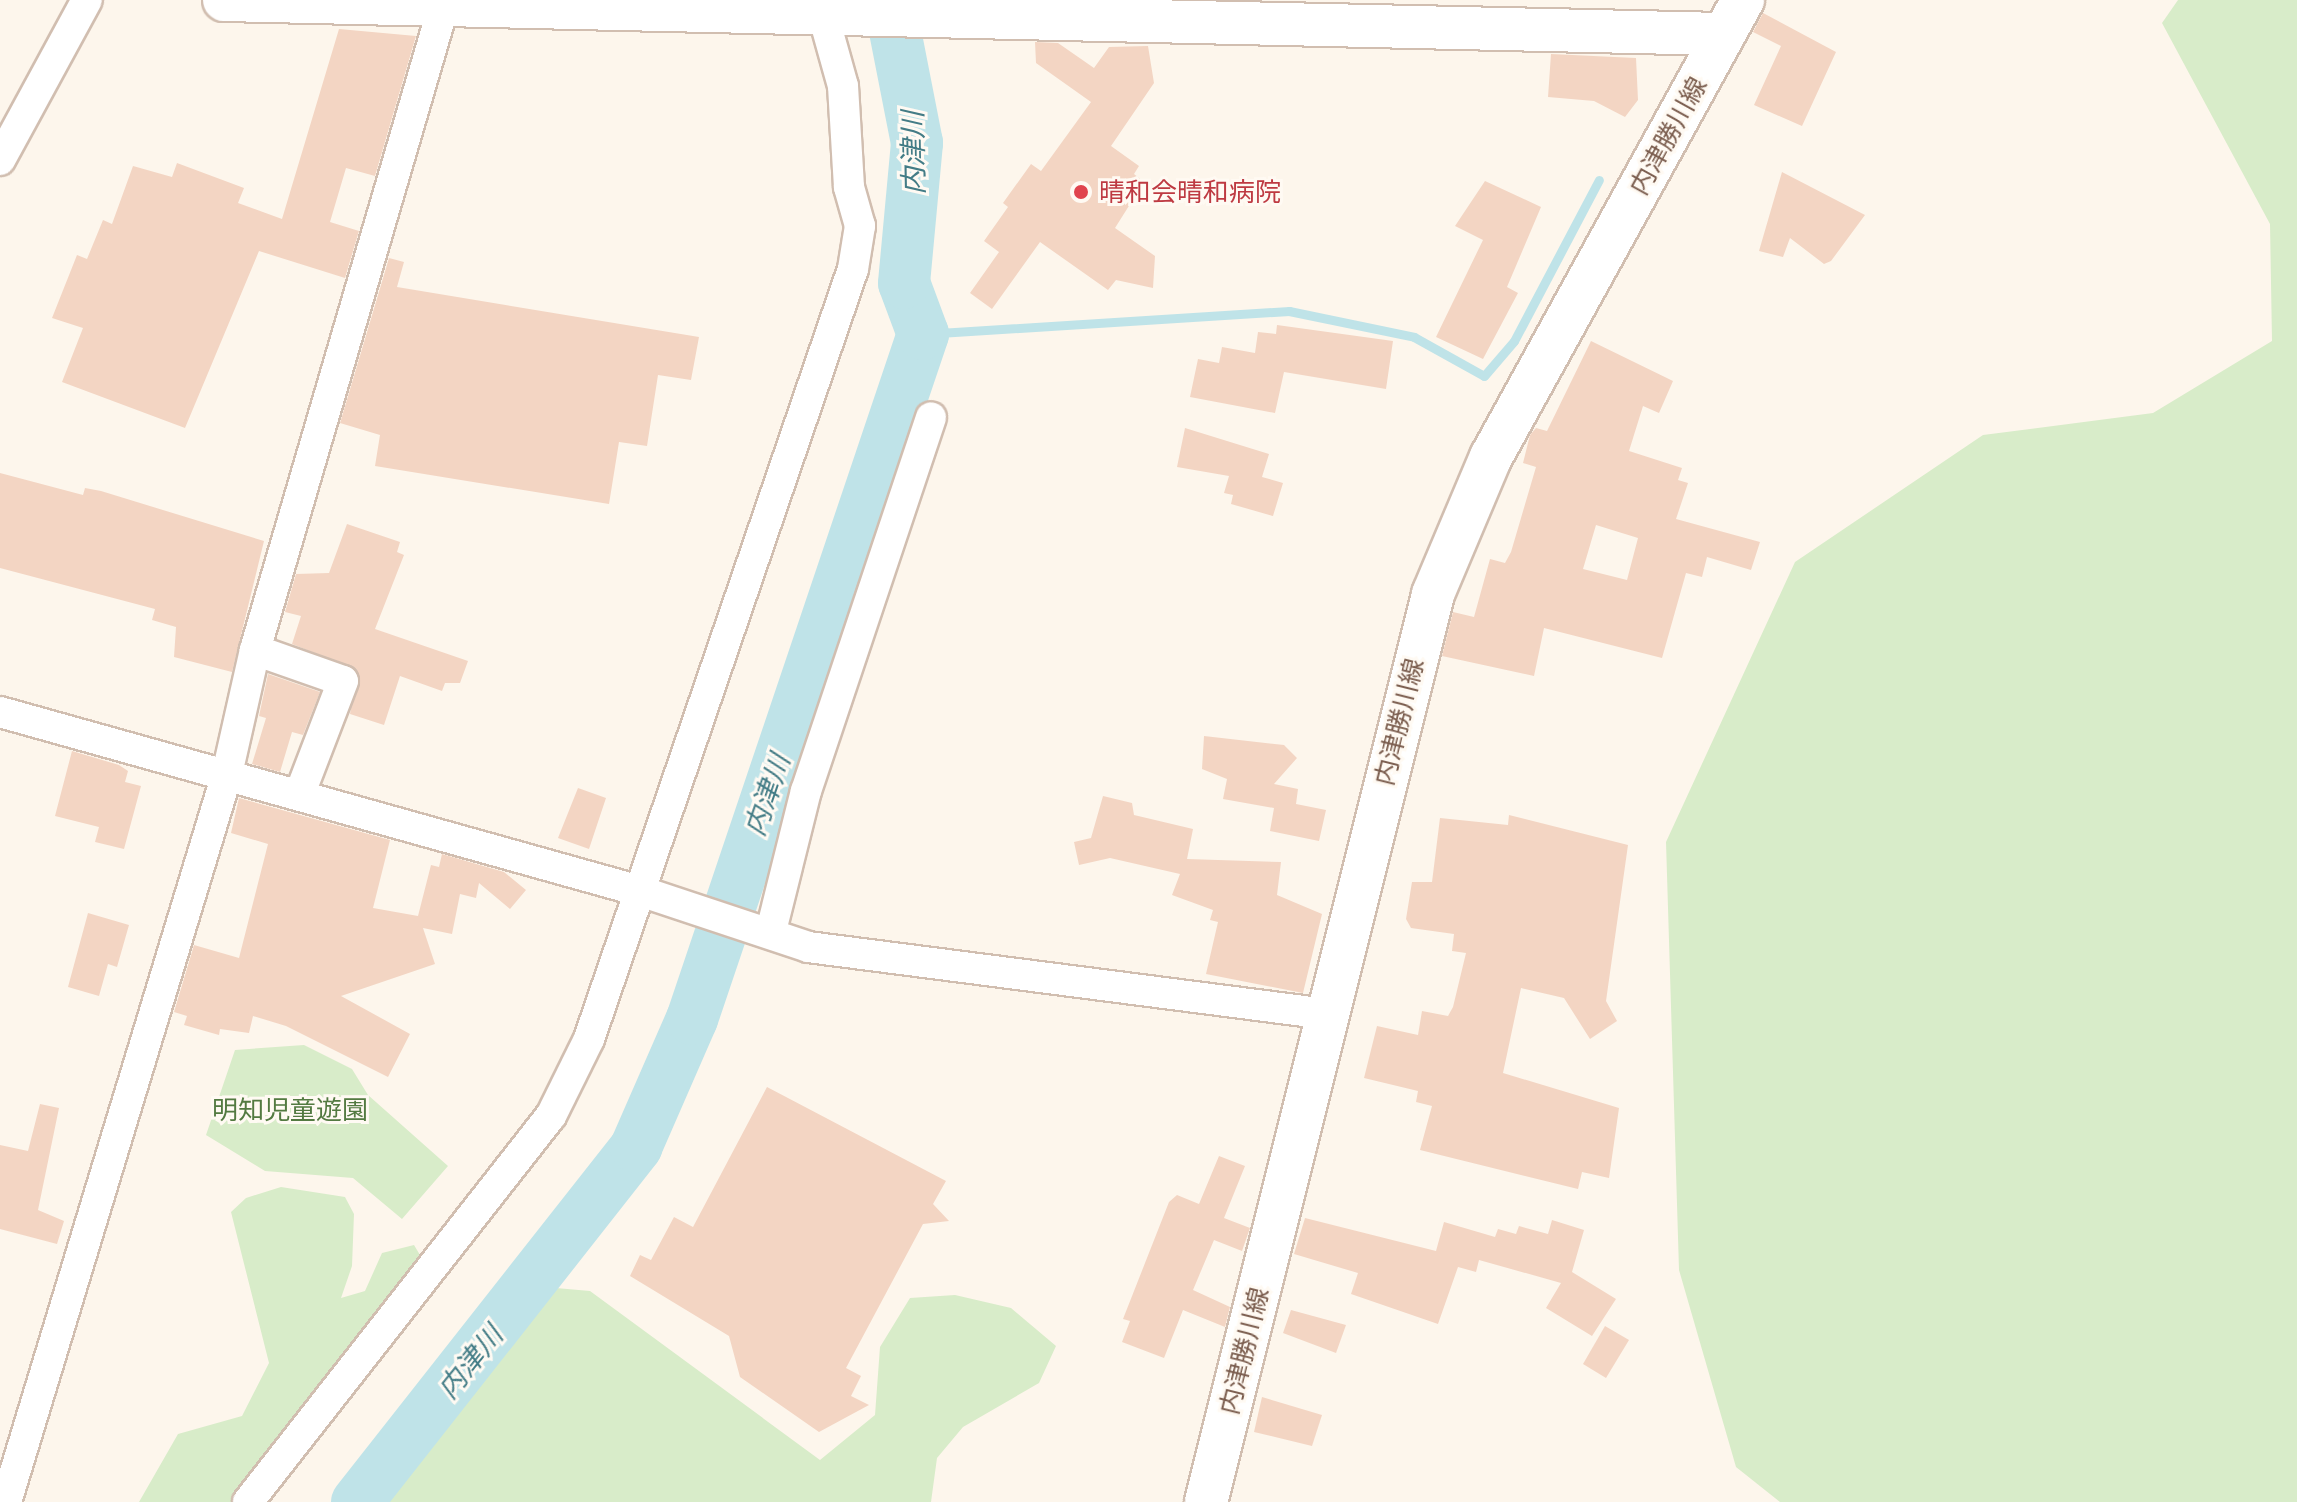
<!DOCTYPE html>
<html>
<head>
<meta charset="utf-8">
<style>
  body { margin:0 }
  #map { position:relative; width:2297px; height:1502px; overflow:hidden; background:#fdf6ec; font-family:Inter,"Noto Sans JP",sans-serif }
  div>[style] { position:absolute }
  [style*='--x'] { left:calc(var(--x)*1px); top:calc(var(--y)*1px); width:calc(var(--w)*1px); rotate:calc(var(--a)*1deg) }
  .green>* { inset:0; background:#d8ecc9 }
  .stream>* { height:9px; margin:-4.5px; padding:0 4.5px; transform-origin:4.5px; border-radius:4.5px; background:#bfe3e8 }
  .river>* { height:52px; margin:-26px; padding:0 26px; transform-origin:26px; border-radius:26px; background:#bfe3e8 }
  .building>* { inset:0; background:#f3d5c3 }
  .roads { filter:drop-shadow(2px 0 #d1beb0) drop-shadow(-2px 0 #d1beb0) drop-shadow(0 2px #d1beb0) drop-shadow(0 -2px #d1beb0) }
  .street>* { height:30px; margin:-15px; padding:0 15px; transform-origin:15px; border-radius:15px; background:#fff }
  .secondary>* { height:42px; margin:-21px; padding:0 21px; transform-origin:21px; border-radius:21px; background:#fff }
  .dots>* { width:22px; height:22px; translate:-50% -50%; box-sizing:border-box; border:4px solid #fffaf3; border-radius:50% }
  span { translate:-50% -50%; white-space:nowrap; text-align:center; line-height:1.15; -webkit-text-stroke:6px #fffaf3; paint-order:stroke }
  .street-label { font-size:26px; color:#7a5c4d }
  .health-label { font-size:26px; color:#be3a42 }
  .left { translate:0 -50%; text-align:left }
  .park-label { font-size:26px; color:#537a41 }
  .water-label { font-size:28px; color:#437c86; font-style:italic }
</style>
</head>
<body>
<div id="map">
  <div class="green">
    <div style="clip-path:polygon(2178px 0,2297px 0,2297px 1502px,1780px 1502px,1736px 1467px,1679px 1270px,1666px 842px,1795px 562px,1983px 435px,2153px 413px,2272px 341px,2270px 224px,2162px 23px)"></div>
    <div style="clip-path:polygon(304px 1045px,352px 1069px,368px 1095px,448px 1166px,402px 1219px,353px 1178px,265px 1171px,206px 1135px,235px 1050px)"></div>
    <div style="clip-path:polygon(281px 1187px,345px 1197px,354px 1214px,352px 1266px,341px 1298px,365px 1291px,382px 1253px,414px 1245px,426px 1265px,240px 1502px,139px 1502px,178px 1434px,242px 1416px,269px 1363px,231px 1212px,246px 1198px)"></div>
    <div style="clip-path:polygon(556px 1288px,590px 1291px,820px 1460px,875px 1415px,880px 1347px,910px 1298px,955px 1295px,1011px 1308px,1056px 1346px,1039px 1383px,963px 1427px,937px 1458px,931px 1502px,370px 1502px,522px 1316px)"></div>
  </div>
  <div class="stream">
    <div style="--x:923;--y:334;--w:367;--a:-3.6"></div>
    <div style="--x:1289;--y:311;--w:128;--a:11.7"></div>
    <div style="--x:1414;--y:337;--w:80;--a:29.1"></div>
    <div style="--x:1484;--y:376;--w:46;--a:-49.4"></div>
    <div style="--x:1514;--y:341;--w:182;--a:-62.2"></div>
  </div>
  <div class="river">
    <div style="--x:357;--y:1502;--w:452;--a:-51.8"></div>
    <div style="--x:636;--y:1147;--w:140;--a:-66.4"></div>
    <div style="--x:692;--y:1019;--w:723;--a:-71.36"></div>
    <div style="--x:923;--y:334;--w:54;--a:-110.4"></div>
    <div style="--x:904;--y:283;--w:141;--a:-84.7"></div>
    <div style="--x:917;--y:143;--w:146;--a:-101.1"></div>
  </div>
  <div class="building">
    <div style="clip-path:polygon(1763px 13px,1836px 52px,1802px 126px,1754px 105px,1781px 46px,1753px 32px)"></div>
    <div style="clip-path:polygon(339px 29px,416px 36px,375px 176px,346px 168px,330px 222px,359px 231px,345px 278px,259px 251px,185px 428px,62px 382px,83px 328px,52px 318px,77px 255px,87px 259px,103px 220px,112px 224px,133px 166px,172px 177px,177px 163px,244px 188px,238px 203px,282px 219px)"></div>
    <div style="clip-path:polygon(1035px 42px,1058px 43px,1094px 68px,1109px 47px,1148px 46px,1154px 83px,1111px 146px,1139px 166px,1134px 174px,1144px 182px,1115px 228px,1155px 256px,1153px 288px,1116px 280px,1108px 290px,1040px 242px,992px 309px,970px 293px,999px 252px,984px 241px,1008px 207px,1003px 203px,1031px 164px,1041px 171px,1091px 102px,1036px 63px)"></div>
    <div style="clip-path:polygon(1551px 54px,1636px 58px,1638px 100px,1625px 117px,1594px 101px,1548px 97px)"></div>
    <div style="clip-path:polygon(1782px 172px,1865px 215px,1831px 261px,1824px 264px,1790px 238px,1783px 257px,1759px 251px)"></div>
    <div style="clip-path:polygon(1485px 181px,1541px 207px,1507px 287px,1518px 293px,1483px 359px,1436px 337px,1483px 240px,1455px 226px)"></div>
    <div style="clip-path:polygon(389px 258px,404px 262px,397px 287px,699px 337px,691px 380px,658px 375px,647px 446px,619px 442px,609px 504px,375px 466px,380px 435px,340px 423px)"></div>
    <div style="clip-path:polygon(1277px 325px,1393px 341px,1386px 389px,1284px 372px,1275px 413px,1190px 397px,1198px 359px,1219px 363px,1222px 347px,1255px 353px,1258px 332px,1276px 334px)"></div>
    <div style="clip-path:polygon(evenodd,1591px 341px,1673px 381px,1659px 413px,1643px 406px,1629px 451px,1682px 468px,1678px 480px,1688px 483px,1676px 519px,1760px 542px,1751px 570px,1707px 557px,1702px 577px,1686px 573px,1662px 658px,1544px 628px,1534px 676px,1442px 656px,1453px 612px,1474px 617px,1490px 559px,1505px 563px,1511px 552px,1536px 467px,1523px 463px,1530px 435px,1536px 428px,1547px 431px,1591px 341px,1596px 525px,1638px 538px,1627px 580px,1583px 569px,1596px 525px)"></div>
    <div style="clip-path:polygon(1185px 428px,1269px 454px,1262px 477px,1283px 483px,1273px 516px,1231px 504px,1233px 495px,1224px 493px,1229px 476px,1177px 467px)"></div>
    <div style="clip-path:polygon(0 473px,83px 495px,85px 488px,101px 491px,264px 541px,232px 672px,174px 657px,176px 627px,152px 620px,155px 609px,0 568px)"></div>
    <div style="clip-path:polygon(347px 524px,400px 542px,397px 552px,404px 555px,375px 629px,468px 661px,460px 683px,445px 683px,442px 691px,400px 676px,384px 725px,350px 714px,357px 670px,292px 644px,301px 616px,285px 612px,296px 574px,329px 573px)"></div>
    <div style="clip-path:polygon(268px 674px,320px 692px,303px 735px,292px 732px,280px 772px,252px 764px,266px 718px,259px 716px)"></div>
    <div style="clip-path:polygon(1204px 736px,1284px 745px,1297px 758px,1274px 784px,1298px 789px,1296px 804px,1326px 810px,1319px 841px,1270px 831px,1274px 808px,1223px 799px,1227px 779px,1202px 769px)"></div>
    <div style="clip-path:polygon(72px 751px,119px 765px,128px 771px,125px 782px,141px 786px,124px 849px,95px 842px,99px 827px,55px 816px)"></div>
    <div style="clip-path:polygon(578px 788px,606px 798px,589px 849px,558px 838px)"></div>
    <div style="clip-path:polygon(1103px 796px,1132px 803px,1134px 815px,1193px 829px,1187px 859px,1281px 862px,1277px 895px,1322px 914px,1303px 993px,1206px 974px,1218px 922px,1210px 920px,1213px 910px,1172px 895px,1180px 874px,1110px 858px,1079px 865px,1074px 842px,1091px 838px)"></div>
    <div style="clip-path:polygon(239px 798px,390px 840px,373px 908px,418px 916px,431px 865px,439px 867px,442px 854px,504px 872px,526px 890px,510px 909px,479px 883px,476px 898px,460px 894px,452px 934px,423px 928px,435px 964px,341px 996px,410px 1034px,388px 1077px,286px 1026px,253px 1016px,249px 1033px,220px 1029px,219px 1035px,184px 1025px,187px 1016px,174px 1012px,194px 945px,239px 958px,268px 844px,231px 833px)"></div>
    <div style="clip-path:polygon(1509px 815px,1628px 845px,1606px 1001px,1617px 1021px,1590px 1039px,1564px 998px,1521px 988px,1503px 1073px,1619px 1108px,1609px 1178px,1582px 1172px,1578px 1189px,1420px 1150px,1432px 1106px,1416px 1102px,1418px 1091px,1364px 1078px,1377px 1026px,1418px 1035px,1422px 1011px,1448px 1016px,1453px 1007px,1466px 953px,1452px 951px,1454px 934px,1411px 928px,1406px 919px,1412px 882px,1432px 882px,1440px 818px,1508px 825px)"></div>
    <div style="clip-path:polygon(88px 913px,129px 925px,117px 967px,108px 964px,99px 996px,68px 987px)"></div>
    <div style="clip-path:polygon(767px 1087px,946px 1181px,933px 1204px,949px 1221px,923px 1224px,846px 1368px,861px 1376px,851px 1396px,869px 1405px,819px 1432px,740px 1377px,729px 1336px,630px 1276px,640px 1255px,651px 1260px,674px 1217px,693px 1227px)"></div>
    <div style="clip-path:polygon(40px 1104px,59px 1108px,38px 1210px,64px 1221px,57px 1244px,0 1229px,0 1145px,28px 1151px)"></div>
    <div style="clip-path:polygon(1219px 1156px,1245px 1166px,1224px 1218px,1250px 1228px,1242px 1251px,1214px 1240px,1193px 1290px,1230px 1307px,1225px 1327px,1183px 1310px,1164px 1358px,1122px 1342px,1130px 1321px,1123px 1319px,1169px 1202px,1177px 1195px,1199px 1204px)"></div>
    <div style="clip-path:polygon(1305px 1218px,1436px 1251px,1444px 1222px,1495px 1237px,1498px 1229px,1516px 1234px,1519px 1226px,1548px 1234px,1552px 1220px,1584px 1230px,1572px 1272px,1616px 1299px,1592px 1336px,1546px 1308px,1561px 1283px,1479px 1260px,1476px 1272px,1458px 1267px,1438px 1324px,1351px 1294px,1358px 1273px,1294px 1254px)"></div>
    <div style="clip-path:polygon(1291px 1310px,1346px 1325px,1336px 1353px,1283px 1333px)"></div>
    <div style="clip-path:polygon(1605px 1326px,1629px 1340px,1606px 1378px,1583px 1364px)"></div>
    <div style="clip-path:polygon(1262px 1397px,1322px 1415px,1312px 1446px,1254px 1432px)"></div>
  </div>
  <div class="roads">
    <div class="street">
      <div style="--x:0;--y:160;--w:182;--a:-61.5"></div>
      <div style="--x:255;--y:650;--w:93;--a:19.4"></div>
      <div style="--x:343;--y:681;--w:120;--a:111"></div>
      <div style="--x:0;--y:712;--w:665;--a:15.63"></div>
      <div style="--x:640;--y:891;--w:177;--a:18.4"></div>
      <div style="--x:808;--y:947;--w:523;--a:7.36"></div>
      <div style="--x:771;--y:931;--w:144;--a:-76"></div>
      <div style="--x:806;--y:791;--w:394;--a:-71.5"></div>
      <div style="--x:6;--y:1502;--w:761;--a:-73.11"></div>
      <div style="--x:227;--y:774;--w:127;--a:-77.3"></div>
      <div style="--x:255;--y:650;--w:669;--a:-73.68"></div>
      <div style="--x:248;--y:1502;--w:491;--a:-51.9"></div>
      <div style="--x:551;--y:1116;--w:86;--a:-63.7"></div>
      <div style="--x:589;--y:1039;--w:814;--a:-71.08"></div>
      <div style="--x:853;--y:269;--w:44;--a:-80.8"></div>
      <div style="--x:860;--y:226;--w:41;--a:-105.8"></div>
      <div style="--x:849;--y:187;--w:101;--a:-93.4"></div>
      <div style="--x:843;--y:86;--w:89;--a:-105.6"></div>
    </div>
    <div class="secondary">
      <div style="--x:224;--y:0;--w:1500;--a:1.3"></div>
      <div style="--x:1206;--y:1502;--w:936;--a:-75.96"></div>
      <div style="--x:1433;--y:594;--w:149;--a:-67.1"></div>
      <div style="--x:1491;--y:457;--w:522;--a:-61.13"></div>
    </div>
  </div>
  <div class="dots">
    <div style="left:1081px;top:192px;background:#e0444e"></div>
  </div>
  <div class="street-label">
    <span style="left:1668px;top:136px;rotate:-61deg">内津勝川線</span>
    <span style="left:1399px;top:722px;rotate:-76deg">内津勝川線</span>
    <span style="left:1244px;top:1351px;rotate:-76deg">内津勝川線</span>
  </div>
  <div class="health-label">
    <span class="left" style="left:1099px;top:192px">晴和会晴和病院</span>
  </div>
  <div class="park-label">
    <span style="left:290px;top:1110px">明知児童遊園</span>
  </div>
  <div class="water-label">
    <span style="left:913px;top:153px;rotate:-91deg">内津川</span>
    <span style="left:767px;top:795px;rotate:-71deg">内津川</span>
    <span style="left:470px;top:1362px;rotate:-51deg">内津川</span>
  </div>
</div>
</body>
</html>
